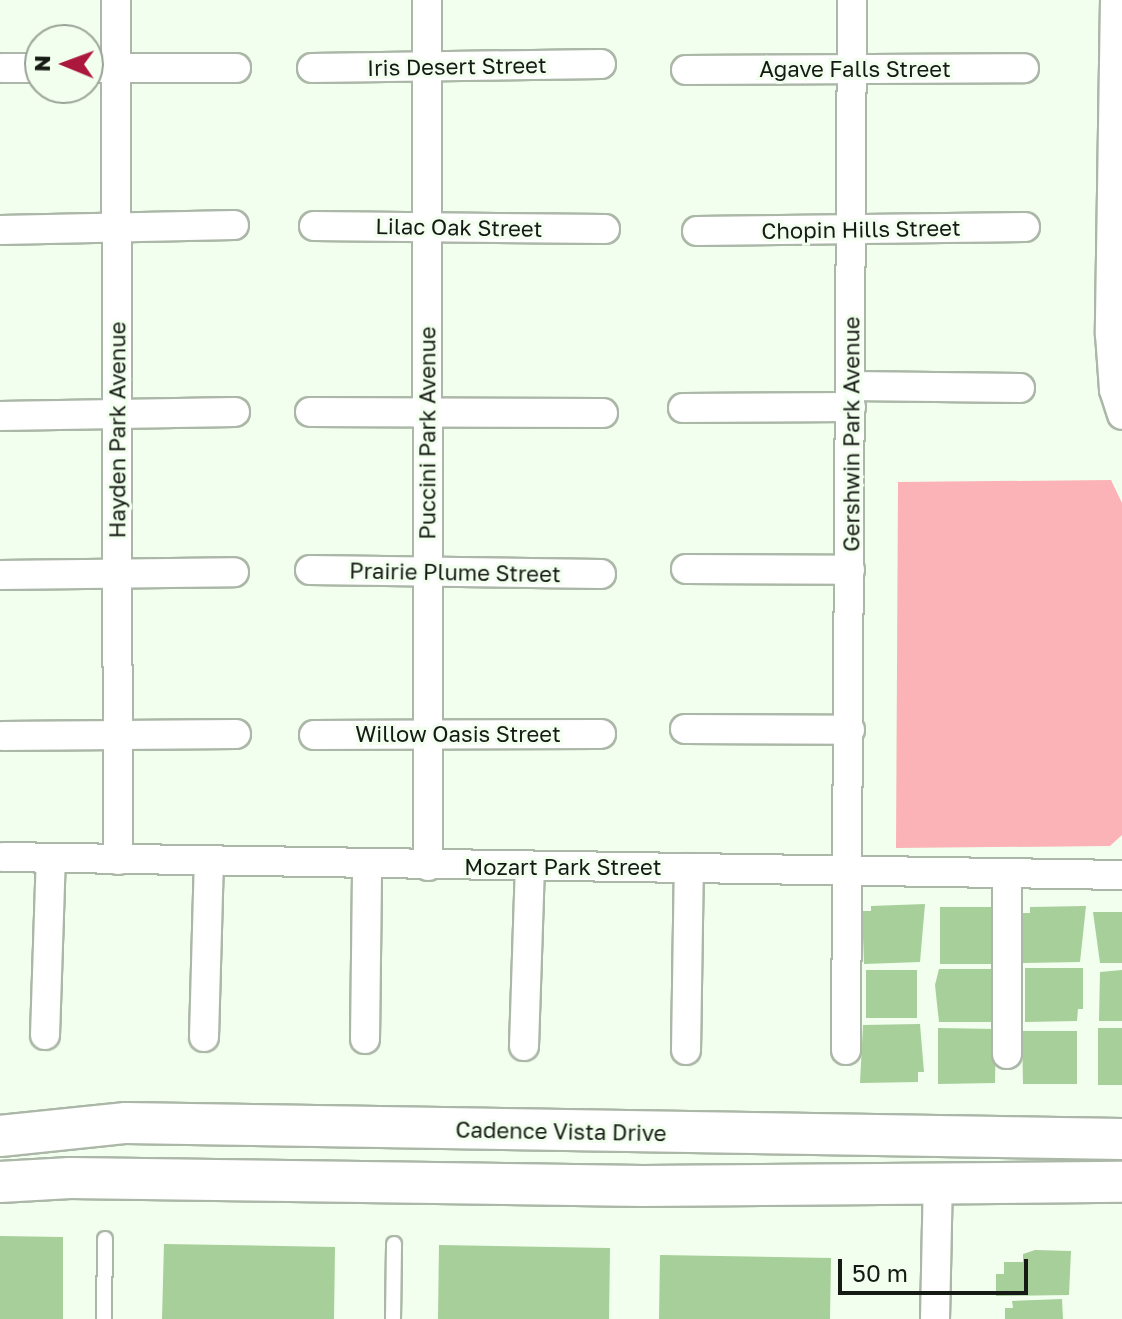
<!DOCTYPE html>
<html>
<head>
<meta charset="utf-8">
<style>
  body { margin:0 }
  #map { position:relative; width:1122px; height:1319px; overflow:hidden; background:#f2ffee; font-family:"Golos Text",sans-serif }
  div>[style] { position:absolute }
  [style*='--x'] { left:calc(var(--x)*1px); top:calc(var(--y)*1px); width:calc(var(--w)*1px); rotate:calc(var(--a)*1deg) }
  .green>* { inset:0; background:#fbb3b8 }
  .building>* { inset:0; background:#a7cf99 }
  .roads { filter:drop-shadow(2px 0 #abb7a7) drop-shadow(-2px 0 #abb7a7) drop-shadow(0 2px #abb7a7) drop-shadow(0 -2px #abb7a7) }
  .lane>* { height:14px; margin:-7px; padding:0 7px; transform-origin:7px; border-radius:7px; background:#fff }
  .street>* { height:28px; margin:-14px; padding:0 14px; transform-origin:14px; border-radius:14px; background:#fff }
  .secondary>* { height:40px; margin:-20px; padding:0 20px; transform-origin:20px; border-radius:20px; background:#fff }
  span { translate:-50% -50%; white-space:nowrap; text-align:center; line-height:1.15; -webkit-text-stroke:6px #f2ffee; paint-order:stroke }
  .street-label { font-size:22px; color:#161a14 }
  .north { position:absolute; left:24px; top:24px; width:80px; height:80px; box-sizing:border-box; background:#f2ffee; border:2px solid #9aa397; border-radius:50%; rotate:271deg; font-size:22px; font-weight:700; line-height:32px; text-align:center; color:#161a14 }
  .north::after { content:''; display:block; margin:auto; width:28px; height:36px; background:#ac173d; clip-path:polygon(50% 0,100% 100%,50% 72%,0 100%) }
  .scale { position:absolute; left:838px; top:1259px; width:190px; height:36px; box-sizing:border-box; border:4px solid #161a14; border-top:0; padding-left:10px; font-size:24px; line-height:28px; white-space:nowrap; color:#161a14; -webkit-text-stroke:6px #f2ffee; paint-order:stroke }
</style>
</head>
<body>
<div id="map">
  <div class="green">
    <div style="clip-path:polygon(1111px 480px,1122px 503px,1122px 835px,1110px 846px,896px 848px,898px 482px)"></div>
  </div>
  <div class="building">
    <div style="clip-path:polygon(925px 904px,920px 962px,864px 964px,862px 911px,871px 911px,871px 906px)"></div>
    <div style="clip-path:polygon(1086px 906px,1080px 962px,1023px 963px,1022px 913px,1030px 913px,1030px 907px)"></div>
    <div style="clip-path:polygon(940px 907px,996px 907px,997px 964px,940px 964px)"></div>
    <div style="clip-path:polygon(1093px 912px,1122px 912px,1122px 963px,1100px 963px)"></div>
    <div style="clip-path:polygon(1025px 968px,1083px 968px,1083px 1009px,1078px 1009px,1077px 1021px,1025px 1022px)"></div>
    <div style="clip-path:polygon(939px 969px,995px 969px,995px 1022px,939px 1022px,935px 985px)"></div>
    <div style="clip-path:polygon(866px 970px,917px 970px,917px 1018px,866px 1018px)"></div>
    <div style="clip-path:polygon(1122px 970px,1122px 1021px,1099px 1021px,1100px 972px)"></div>
    <div style="clip-path:polygon(920px 1024px,924px 1072px,918px 1072px,918px 1082px,860px 1083px,863px 1025px)"></div>
    <div style="clip-path:polygon(938px 1028px,996px 1029px,995px 1083px,938px 1084px)"></div>
    <div style="clip-path:polygon(1098px 1028px,1122px 1028px,1122px 1085px,1098px 1085px)"></div>
    <div style="clip-path:polygon(1022px 1031px,1077px 1031px,1077px 1084px,1023px 1084px)"></div>
    <div style="clip-path:polygon(0 1236px,63px 1237px,63px 1319px,0 1319px)"></div>
    <div style="clip-path:polygon(164px 1244px,335px 1247px,334px 1319px,162px 1319px)"></div>
    <div style="clip-path:polygon(439px 1245px,610px 1248px,609px 1319px,438px 1319px)"></div>
    <div style="clip-path:polygon(1035px 1250px,1071px 1251px,1069px 1295px,996px 1296px,996px 1274px,1004px 1274px,1004px 1262px,1023px 1262px,1023px 1254px)"></div>
    <div style="clip-path:polygon(660px 1255px,831px 1258px,830px 1319px,659px 1319px)"></div>
    <div style="clip-path:polygon(1062px 1299px,1063px 1319px,1005px 1319px,1005px 1308px,1013px 1308px,1012px 1301px)"></div>
  </div>
  <div class="roads">
    <div class="lane">
      <div style="--x:104;--y:1319;--w:80;--a:-89.3"></div>
      <div style="--x:393;--y:1319;--w:75;--a:-89.2"></div>
    </div>
    <div class="street">
      <div style="--x:116;--y:0;--w:860;--a:89.87"></div>
      <div style="--x:427;--y:0;--w:866;--a:89.93"></div>
      <div style="--x:1115;--y:0;--w:334;--a:90.9"></div>
      <div style="--x:1110;--y:334;--w:56;--a:85.9"></div>
      <div style="--x:1114;--y:390;--w:26;--a:72"></div>
      <div style="--x:2;--y:68;--w:38;--a:0"></div>
      <div style="--x:88;--y:68;--w:148;--a:0"></div>
      <div style="--x:312;--y:68;--w:289;--a:-0.8"></div>
      <div style="--x:686;--y:70;--w:338;--a:-0.3"></div>
      <div style="--x:314;--y:226;--w:291;--a:0.6"></div>
      <div style="--x:1;--y:230;--w:233;--a:-1.2"></div>
      <div style="--x:697;--y:231;--w:328;--a:-0.7"></div>
      <div style="--x:851;--y:386;--w:169;--a:0.7"></div>
      <div style="--x:683;--y:408;--w:168;--a:-0.3"></div>
      <div style="--x:310;--y:412;--w:293;--a:0.2"></div>
      <div style="--x:0;--y:416;--w:235;--a:-1"></div>
      <div style="--x:686;--y:569;--w:164;--a:0.3"></div>
      <div style="--x:310;--y:570;--w:291;--a:0.8"></div>
      <div style="--x:0;--y:575;--w:234;--a:-0.7"></div>
      <div style="--x:685;--y:729;--w:165;--a:0.3"></div>
      <div style="--x:314;--y:735;--w:287;--a:-0.2"></div>
      <div style="--x:3;--y:736;--w:233;--a:-0.5"></div>
      <div style="--x:3;--y:857;--w:1119;--a:0.92"></div>
      <div style="--x:45;--y:1035;--w:177;--a:-88.1"></div>
      <div style="--x:204;--y:1037;--w:176;--a:-88.4"></div>
      <div style="--x:365;--y:1039;--w:174;--a:-89.3"></div>
      <div style="--x:524;--y:1046;--w:180;--a:-88.1"></div>
      <div style="--x:686;--y:1050;--w:182;--a:-89.1"></div>
      <div style="--x:846;--y:1050;--w:1050;--a:-89.67"></div>
      <div style="--x:1007;--y:1054;--w:181;--a:-90"></div>
      <div style="--x:935;--y:1319;--w:138;--a:-88.8"></div>
    </div>
    <div class="secondary">
      <div style="--x:0;--y:1136;--w:127;--a:-5.9"></div>
      <div style="--x:126;--y:1123;--w:996;--a:0.92"></div>
      <div style="--x:0;--y:1182;--w:70;--a:-3.3"></div>
      <div style="--x:70;--y:1178;--w:573;--a:0.8"></div>
      <div style="--x:643;--y:1186;--w:479;--a:-0.5"></div>
    </div>
  </div>
  <div class="street-label">
    <span style="left:457px;top:66px;rotate:-1deg">Iris Desert Street</span>
    <span style="left:855px;top:69px">Agave Falls Street</span>
    <span style="left:459px;top:227px;rotate:1deg">Lilac Oak Street</span>
    <span style="left:861px;top:229px;rotate:-1deg">Chopin Hills Street</span>
    <span style="left:117px;top:430px;rotate:-90deg">Hayden Park Avenue</span>
    <span style="left:427px;top:433px;rotate:-90deg">Puccini Park Avenue</span>
    <span style="left:851px;top:434px;rotate:-90deg">Gershwin Park Avenue</span>
    <span style="left:455px;top:572px;rotate:1deg">Prairie Plume Street</span>
    <span style="left:458px;top:734px">Willow Oasis Street</span>
    <span style="left:563px;top:867px">Mozart Park Street</span>
    <span style="left:561px;top:1131px;rotate:1deg">Cadence Vista Drive</span>
  </div>
  <div class="north">N</div>
  <div class="scale">50 m</div>
</div>
</body>
</html>
